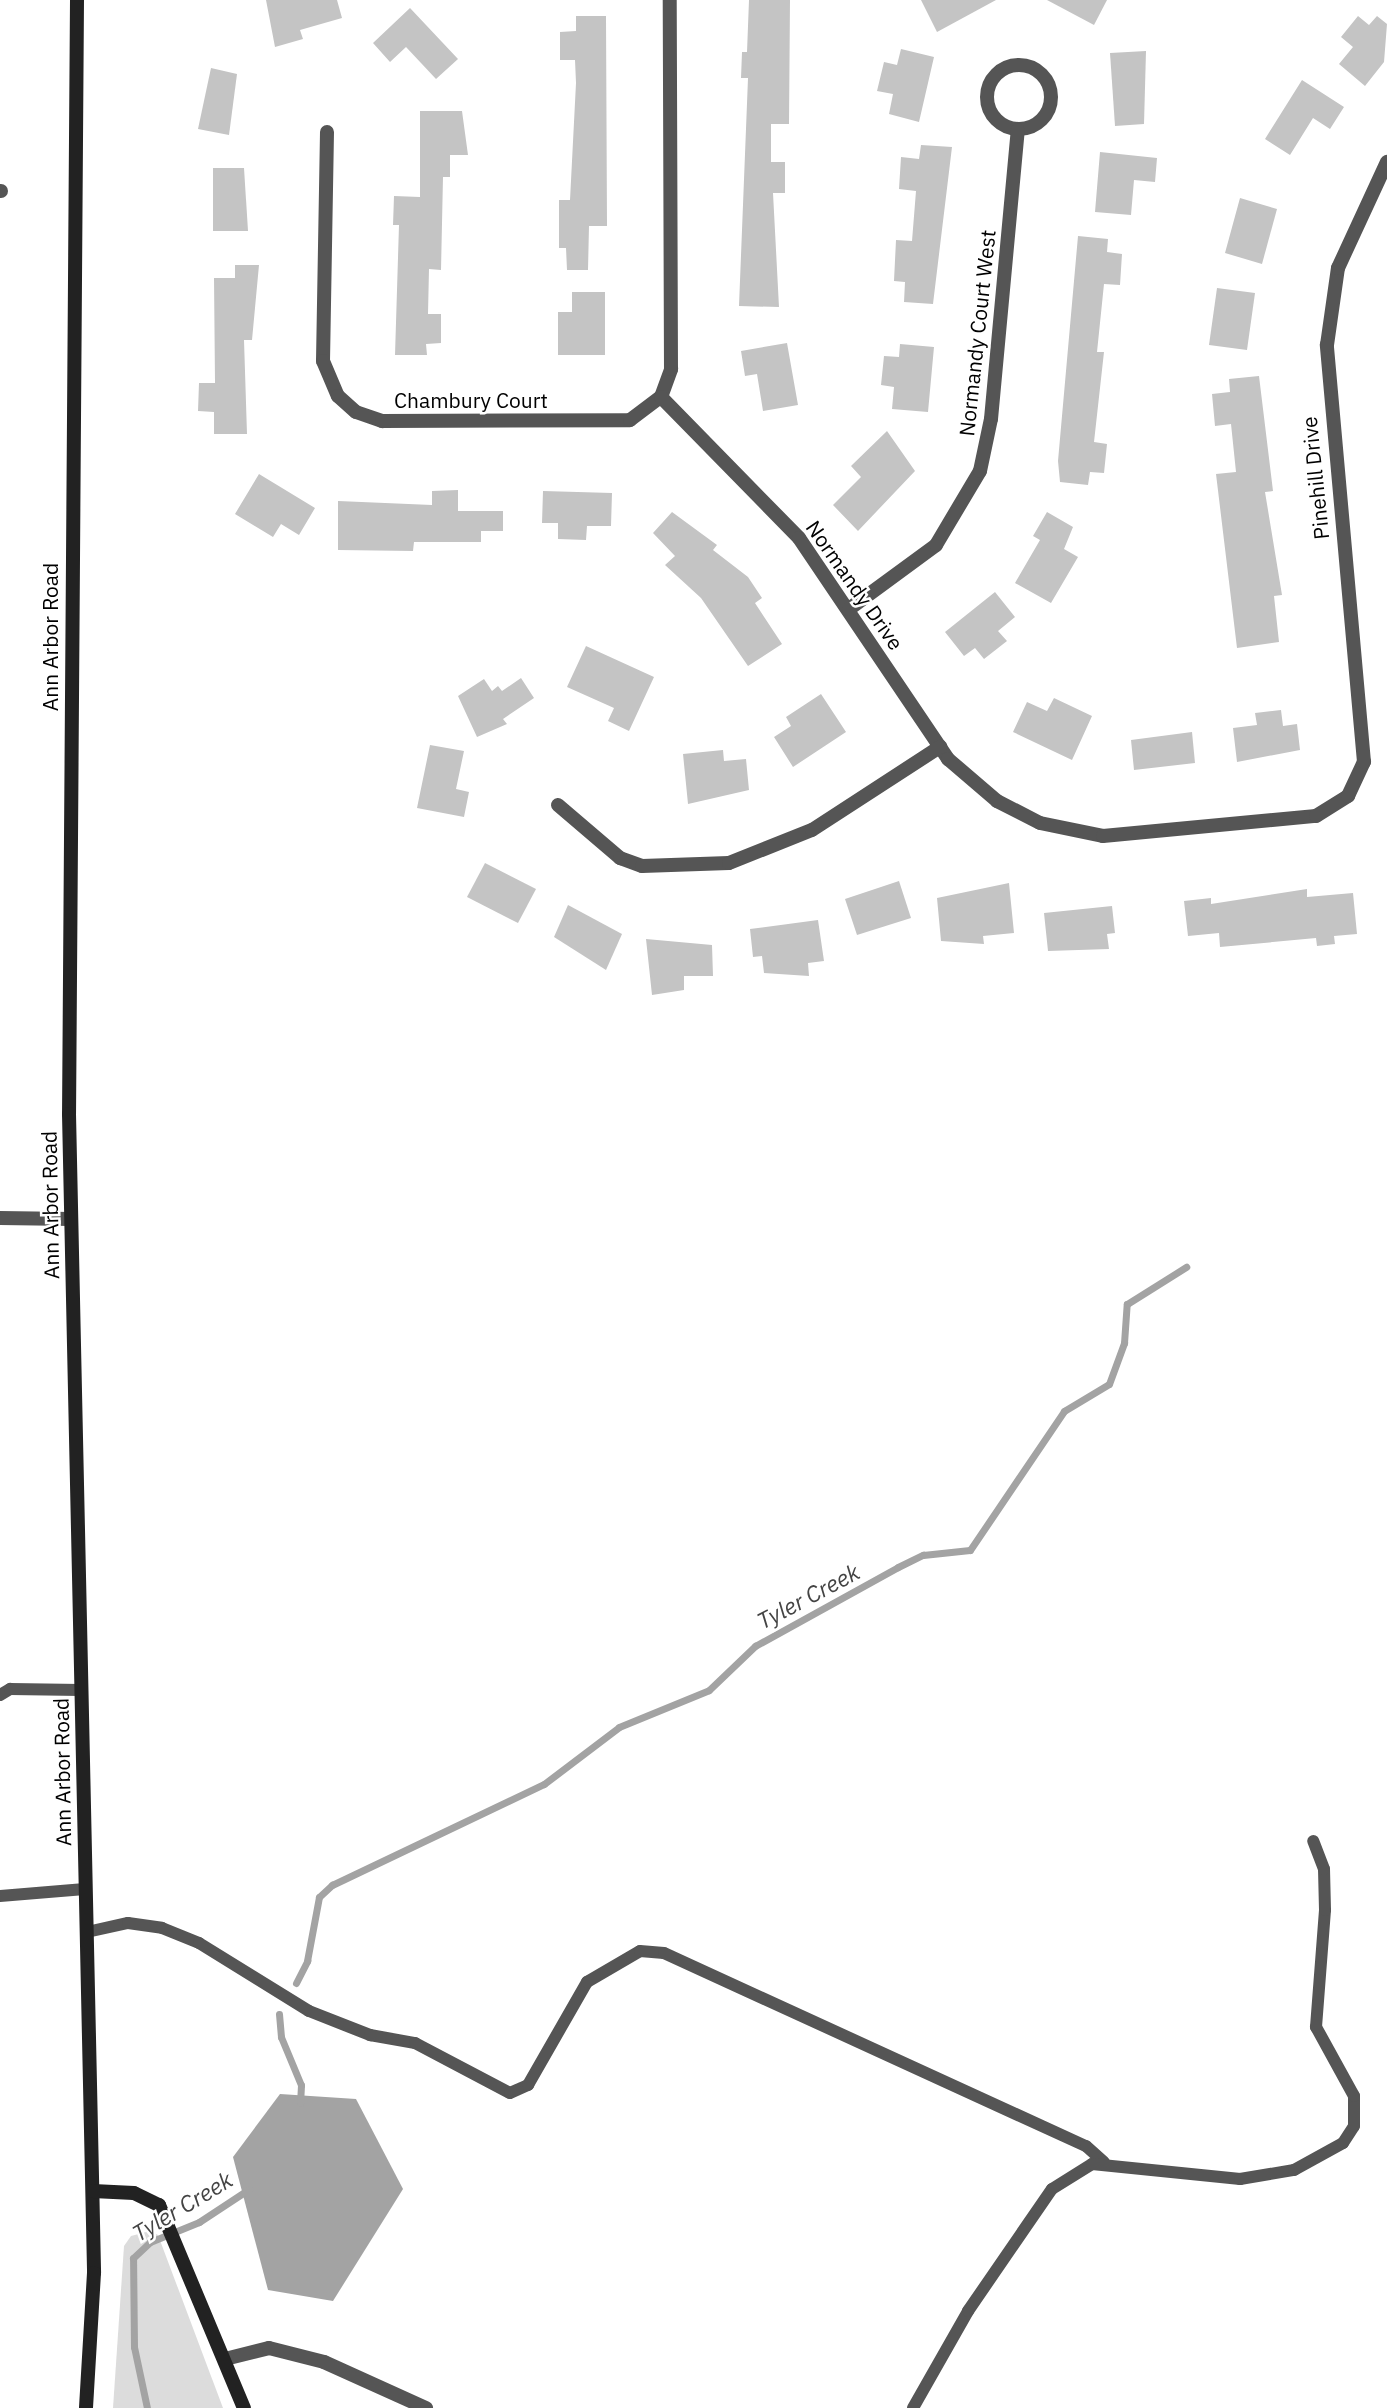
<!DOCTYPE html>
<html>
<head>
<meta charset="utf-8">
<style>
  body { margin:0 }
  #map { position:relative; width:1387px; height:2408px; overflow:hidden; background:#fff; font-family:"IBM Plex Sans",sans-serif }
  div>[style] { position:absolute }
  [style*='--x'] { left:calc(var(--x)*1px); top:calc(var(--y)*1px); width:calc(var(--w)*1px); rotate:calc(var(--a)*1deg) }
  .green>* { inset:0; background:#dcdcdc }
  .water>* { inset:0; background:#a3a3a3 }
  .stream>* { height:7px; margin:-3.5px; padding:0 3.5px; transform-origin:3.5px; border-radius:3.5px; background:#a3a3a3 }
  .building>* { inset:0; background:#c4c4c4 }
  .lane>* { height:12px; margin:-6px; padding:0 6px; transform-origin:6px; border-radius:6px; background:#555 }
  .street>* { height:14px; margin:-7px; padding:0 7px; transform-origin:7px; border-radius:7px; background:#555 }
  .street>.ring { margin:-7px; padding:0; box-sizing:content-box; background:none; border:14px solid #555; border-radius:50% }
  .secondary>* { height:14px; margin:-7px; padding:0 7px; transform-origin:7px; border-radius:7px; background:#222 }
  span { translate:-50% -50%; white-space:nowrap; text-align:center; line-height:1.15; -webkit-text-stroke:5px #fff; paint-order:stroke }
  .street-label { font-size:21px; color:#000 }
  .water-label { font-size:23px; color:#444; font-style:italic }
</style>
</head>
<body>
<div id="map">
  <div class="green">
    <div style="clip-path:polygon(150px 2231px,158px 2235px,223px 2408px,113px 2408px,124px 2246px,131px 2236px)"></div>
  </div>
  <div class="water">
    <div style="clip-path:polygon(280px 2094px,356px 2099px,403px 2189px,333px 2301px,268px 2290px,233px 2157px)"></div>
  </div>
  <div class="stream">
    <div style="--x:296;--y:1983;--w:25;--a:-63"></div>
    <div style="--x:307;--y:1961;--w:65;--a:-79.4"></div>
    <div style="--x:319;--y:1897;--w:18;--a:-43"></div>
    <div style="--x:332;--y:1885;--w:235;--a:-25.5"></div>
    <div style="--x:544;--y:1784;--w:94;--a:-37.2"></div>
    <div style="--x:619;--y:1727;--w:97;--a:-22.3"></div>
    <div style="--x:709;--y:1690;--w:64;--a:-43.7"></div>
    <div style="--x:755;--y:1646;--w:163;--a:-28.9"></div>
    <div style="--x:898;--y:1567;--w:28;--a:-26"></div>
    <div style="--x:923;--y:1555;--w:47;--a:-6.1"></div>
    <div style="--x:970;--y:1550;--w:168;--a:-55.9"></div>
    <div style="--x:1064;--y:1411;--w:52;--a:-31"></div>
    <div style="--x:1109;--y:1384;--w:44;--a:-69.9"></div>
    <div style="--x:1124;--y:1343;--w:39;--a:-86"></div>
    <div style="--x:1127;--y:1304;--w:70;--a:-32.1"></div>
    <div style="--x:279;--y:2014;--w:23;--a:85"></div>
    <div style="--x:281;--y:2037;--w:52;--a:67.4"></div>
    <div style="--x:301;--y:2085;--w:18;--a:93"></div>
    <div style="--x:147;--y:2408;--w:62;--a:-102"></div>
    <div style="--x:134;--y:2347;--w:89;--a:-90.6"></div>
    <div style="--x:133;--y:2258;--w:23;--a:-43"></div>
    <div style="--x:150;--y:2242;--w:53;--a:-22.2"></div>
    <div style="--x:199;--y:2222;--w:60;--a:-33.4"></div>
  </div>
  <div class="building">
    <div style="clip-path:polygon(266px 0,337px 0,342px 18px,300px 30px,303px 39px,275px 47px)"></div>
    <div style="clip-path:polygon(749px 0,790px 0,789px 124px,771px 124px,771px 162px,785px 162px,785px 193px,773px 193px,779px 307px,739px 306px,748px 78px,741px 78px,742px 52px,747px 52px)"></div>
    <div style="clip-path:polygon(921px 0,996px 0,937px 32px)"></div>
    <div style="clip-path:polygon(1047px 0,1107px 0,1094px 25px)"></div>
    <div style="clip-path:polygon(410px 8px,458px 59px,436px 79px,406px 47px,390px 62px,373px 43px)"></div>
    <div style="clip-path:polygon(576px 16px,606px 16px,607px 226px,589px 226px,588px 270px,567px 270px,566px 248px,559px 248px,559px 200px,570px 200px,576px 83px,575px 60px,560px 60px,560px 32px,576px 31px)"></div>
    <div style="clip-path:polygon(1358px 16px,1369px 25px,1377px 16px,1387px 24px,1384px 62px,1365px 86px,1339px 64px,1353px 47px,1341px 37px)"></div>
    <div style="clip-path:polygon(901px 49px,934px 57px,919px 122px,889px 114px,893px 94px,877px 91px,884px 62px,897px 65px)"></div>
    <div style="clip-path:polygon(1146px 51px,1144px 124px,1115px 126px,1110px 53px)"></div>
    <div style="clip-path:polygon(211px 68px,237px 74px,229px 135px,198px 129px)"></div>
    <div style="clip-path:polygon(1302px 80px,1344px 107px,1330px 129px,1313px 118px,1290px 155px,1265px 139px)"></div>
    <div style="clip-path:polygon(420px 111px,462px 111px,468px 155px,450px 155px,450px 177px,443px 177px,441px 270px,429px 269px,428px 314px,441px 314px,441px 343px,426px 344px,427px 355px,395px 355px,399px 225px,393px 225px,394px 196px,420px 197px)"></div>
    <div style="clip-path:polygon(921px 145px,952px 147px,933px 304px,904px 302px,905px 282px,894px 281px,896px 240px,912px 241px,916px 191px,899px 189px,901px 157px,919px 159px)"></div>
    <div style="clip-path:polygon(1100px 152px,1157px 158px,1155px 182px,1134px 180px,1131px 215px,1095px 212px)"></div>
    <div style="clip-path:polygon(213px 168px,244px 168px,248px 231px,213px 231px)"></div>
    <div style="clip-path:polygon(1240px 198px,1277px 209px,1262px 264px,1225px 253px)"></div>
    <div style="clip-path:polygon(1078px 236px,1108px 239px,1107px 252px,1122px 254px,1120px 285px,1104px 284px,1097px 352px,1104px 352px,1094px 442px,1107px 444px,1104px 473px,1090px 472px,1088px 485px,1060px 482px,1058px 461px)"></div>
    <div style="clip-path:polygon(235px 265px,259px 265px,252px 340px,244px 340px,247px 434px,214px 434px,214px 412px,198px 411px,199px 383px,215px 383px,214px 278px,235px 278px)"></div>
    <div style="clip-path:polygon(1217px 288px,1255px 293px,1247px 350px,1209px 345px)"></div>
    <div style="clip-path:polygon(572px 292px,605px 292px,605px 355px,558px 355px,558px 312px,572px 312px)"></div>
    <div style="clip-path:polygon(787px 343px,798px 405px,763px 411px,757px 374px,745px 376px,741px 351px)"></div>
    <div style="clip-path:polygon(900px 344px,934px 347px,928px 412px,892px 409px,894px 387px,881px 385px,884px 356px,899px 357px)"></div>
    <div style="clip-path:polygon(1259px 376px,1273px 491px,1265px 492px,1282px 595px,1274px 596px,1279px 642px,1237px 648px,1216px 474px,1236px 472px,1231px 424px,1215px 426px,1212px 394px,1230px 392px,1229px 379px)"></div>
    <div style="clip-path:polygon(887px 431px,915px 471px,858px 531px,833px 505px,861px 477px,851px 466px)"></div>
    <div style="clip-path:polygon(259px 474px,315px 508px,299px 535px,281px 524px,273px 537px,235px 514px)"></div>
    <div style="clip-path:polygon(458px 490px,458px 511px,503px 511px,503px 531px,481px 531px,481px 542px,414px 542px,413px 551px,338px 550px,338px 501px,432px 505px,432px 491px)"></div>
    <div style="clip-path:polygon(543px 491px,612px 493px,611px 526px,587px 526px,586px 540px,558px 539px,558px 523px,542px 523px)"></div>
    <div style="clip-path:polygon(672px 512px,717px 545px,713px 550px,748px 577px,762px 598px,755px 603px,782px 644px,748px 666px,701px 598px,665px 565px,675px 556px,653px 533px)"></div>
    <div style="clip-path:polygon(1047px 512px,1073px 527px,1064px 549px,1078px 557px,1051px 603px,1015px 583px,1040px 540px,1033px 536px)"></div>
    <div style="clip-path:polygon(995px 592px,1015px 617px,998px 631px,1007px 641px,984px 659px,975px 648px,964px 656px,945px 632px)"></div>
    <div style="clip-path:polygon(586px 646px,654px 677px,629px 731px,608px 721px,614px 708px,567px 687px)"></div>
    <div style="clip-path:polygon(521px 678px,534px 698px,503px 719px,507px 724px,477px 737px,458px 696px,484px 679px,492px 691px,498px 686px,502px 691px)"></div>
    <div style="clip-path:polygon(821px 694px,846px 732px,793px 767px,774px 737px,791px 726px,786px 717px)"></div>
    <div style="clip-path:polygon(1054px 698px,1092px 716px,1072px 760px,1013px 732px,1027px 702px,1047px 711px)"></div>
    <div style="clip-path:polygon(1281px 710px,1283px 726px,1297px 724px,1300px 750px,1237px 762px,1233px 728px,1257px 725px,1255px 713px)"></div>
    <div style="clip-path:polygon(1192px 732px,1195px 763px,1134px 770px,1131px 740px)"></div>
    <div style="clip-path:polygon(430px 745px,464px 751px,456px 789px,469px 792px,464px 817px,417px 808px)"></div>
    <div style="clip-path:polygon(723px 750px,724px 761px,746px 759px,749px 790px,688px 804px,683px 754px)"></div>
    <div style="clip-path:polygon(485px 863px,536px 889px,518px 923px,467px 897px)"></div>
    <div style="clip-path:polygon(899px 881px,911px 918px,857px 935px,845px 899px)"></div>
    <div style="clip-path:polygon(1009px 883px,1014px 933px,983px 936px,984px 944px,941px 941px,937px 898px)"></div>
    <div style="clip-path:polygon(1307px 889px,1307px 897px,1353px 893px,1357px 934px,1334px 936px,1335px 944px,1317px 946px,1316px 938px,1220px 947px,1219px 933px,1188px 936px,1184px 901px,1211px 898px,1211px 904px)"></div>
    <div style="clip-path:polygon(568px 905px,622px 934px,606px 970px,554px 937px)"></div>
    <div style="clip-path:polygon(1112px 906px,1115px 933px,1107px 934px,1109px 949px,1048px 951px,1044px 913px)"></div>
    <div style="clip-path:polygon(818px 920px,824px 961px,808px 963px,809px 976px,764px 973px,762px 956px,753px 957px,750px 929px)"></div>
    <div style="clip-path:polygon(646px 939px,712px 945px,713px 976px,684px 976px,684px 990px,652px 995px)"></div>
  </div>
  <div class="lane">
    <div style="--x:0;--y:1695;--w:12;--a:-31"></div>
    <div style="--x:10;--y:1689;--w:71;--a:0.8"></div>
    <div style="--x:0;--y:1896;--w:85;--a:-4.7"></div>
    <div style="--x:87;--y:1932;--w:42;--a:-12.4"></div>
    <div style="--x:128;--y:1923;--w:34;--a:8"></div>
    <div style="--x:162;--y:1928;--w:40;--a:22"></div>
    <div style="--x:199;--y:1943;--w:129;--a:31.7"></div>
    <div style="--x:309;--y:2011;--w:66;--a:21.5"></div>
    <div style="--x:370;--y:2035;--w:46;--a:10.1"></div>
    <div style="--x:415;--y:2043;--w:107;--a:27.8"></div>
    <div style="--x:510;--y:2093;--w:20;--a:-24"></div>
    <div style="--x:528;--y:2085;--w:119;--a:-60.2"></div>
    <div style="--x:587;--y:1982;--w:61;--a:-30.3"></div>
    <div style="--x:640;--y:1951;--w:24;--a:5"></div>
    <div style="--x:664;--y:1953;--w:464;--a:24.6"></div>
    <div style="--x:1086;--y:2146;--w:24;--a:42"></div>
    <div style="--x:913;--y:2408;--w:112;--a:-60.4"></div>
    <div style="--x:968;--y:2311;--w:148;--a:-55.5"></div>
    <div style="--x:1052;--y:2189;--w:47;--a:-32"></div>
    <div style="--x:1092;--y:2164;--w:149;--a:5.8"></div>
    <div style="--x:1240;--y:2179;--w:55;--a:-9.5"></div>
    <div style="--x:1294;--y:2170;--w:56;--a:-28.9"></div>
    <div style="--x:1343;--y:2143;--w:20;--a:-57"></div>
    <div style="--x:1354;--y:2126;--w:30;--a:-90"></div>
    <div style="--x:1354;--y:2096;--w:79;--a:-118.8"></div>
    <div style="--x:1316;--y:2027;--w:117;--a:-85.6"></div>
    <div style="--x:1325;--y:1910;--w:41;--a:-91.4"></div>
    <div style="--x:1324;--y:1869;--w:30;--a:-111"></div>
  </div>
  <div class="street">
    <div class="ring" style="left:987px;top:65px;width:50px;height:50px"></div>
    <div style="--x:327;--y:132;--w:229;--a:91"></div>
    <div style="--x:323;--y:361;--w:38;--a:67"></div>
    <div style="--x:338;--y:396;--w:24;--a:42"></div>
    <div style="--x:356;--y:412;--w:28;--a:19"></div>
    <div style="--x:382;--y:421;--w:248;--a:-0.2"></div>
    <div style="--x:630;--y:420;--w:39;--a:-37"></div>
    <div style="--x:661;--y:397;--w:30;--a:-70"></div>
    <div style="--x:671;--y:369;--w:369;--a:-90.2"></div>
    <div style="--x:0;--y:191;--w:1;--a:0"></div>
    <div style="--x:661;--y:397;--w:197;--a:45.6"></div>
    <div style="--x:799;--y:538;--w:267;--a:56"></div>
    <div style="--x:948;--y:759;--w:65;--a:40.6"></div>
    <div style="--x:997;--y:801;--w:48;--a:27.1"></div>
    <div style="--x:1040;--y:823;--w:64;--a:11.7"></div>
    <div style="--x:1103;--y:836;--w:214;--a:-5.4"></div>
    <div style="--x:1316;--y:816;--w:38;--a:-32"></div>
    <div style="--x:1348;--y:796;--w:38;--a:-65"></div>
    <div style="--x:1364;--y:762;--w:419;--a:-95.1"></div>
    <div style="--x:1327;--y:345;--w:78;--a:-81.9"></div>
    <div style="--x:1338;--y:268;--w:117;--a:-65.2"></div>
    <div style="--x:849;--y:609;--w:108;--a:-36.3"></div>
    <div style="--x:936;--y:545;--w:86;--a:-59.3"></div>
    <div style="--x:980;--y:471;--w:53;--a:-78.1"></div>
    <div style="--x:991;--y:419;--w:290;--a:-84.7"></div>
    <div style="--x:558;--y:805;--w:82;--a:40.5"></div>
    <div style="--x:620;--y:858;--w:23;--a:20"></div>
    <div style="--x:642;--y:866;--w:87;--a:-2"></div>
    <div style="--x:729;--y:863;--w:89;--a:-21.7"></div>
    <div style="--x:812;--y:830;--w:153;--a:-33"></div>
    <div style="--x:0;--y:1218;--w:71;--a:0.8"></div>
    <div style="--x:225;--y:2359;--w:45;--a:-14"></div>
    <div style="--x:269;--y:2348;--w:57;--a:14.3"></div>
    <div style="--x:324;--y:2362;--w:112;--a:24.3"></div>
  </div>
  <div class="secondary">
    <div style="--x:77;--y:0;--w:1114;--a:90.41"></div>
    <div style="--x:69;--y:1114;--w:1159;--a:88.76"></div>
    <div style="--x:94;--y:2273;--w:135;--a:93.4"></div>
    <div style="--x:93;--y:2191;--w:41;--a:2.8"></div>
    <div style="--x:134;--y:2193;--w:28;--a:26"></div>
    <div style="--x:159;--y:2205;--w:220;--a:67.3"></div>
  </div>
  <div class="street-label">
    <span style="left:977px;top:333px;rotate:-84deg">Normandy Court West</span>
    <span style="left:471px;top:400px">Chambury Court</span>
    <span style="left:1315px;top:478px;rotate:-96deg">Pinehill Drive</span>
    <span style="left:855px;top:585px;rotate:55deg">Normandy Drive</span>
    <span style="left:50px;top:637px;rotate:-90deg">Ann Arbor Road</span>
    <span style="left:50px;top:1205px;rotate:-91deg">Ann Arbor Road</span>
    <span style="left:62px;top:1772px;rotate:-91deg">Ann Arbor Road</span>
  </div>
  <div class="water-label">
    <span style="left:808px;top:1596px;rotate:-28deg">Tyler Creek</span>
    <span style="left:182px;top:2206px;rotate:-31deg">Tyler Creek</span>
  </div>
</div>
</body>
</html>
